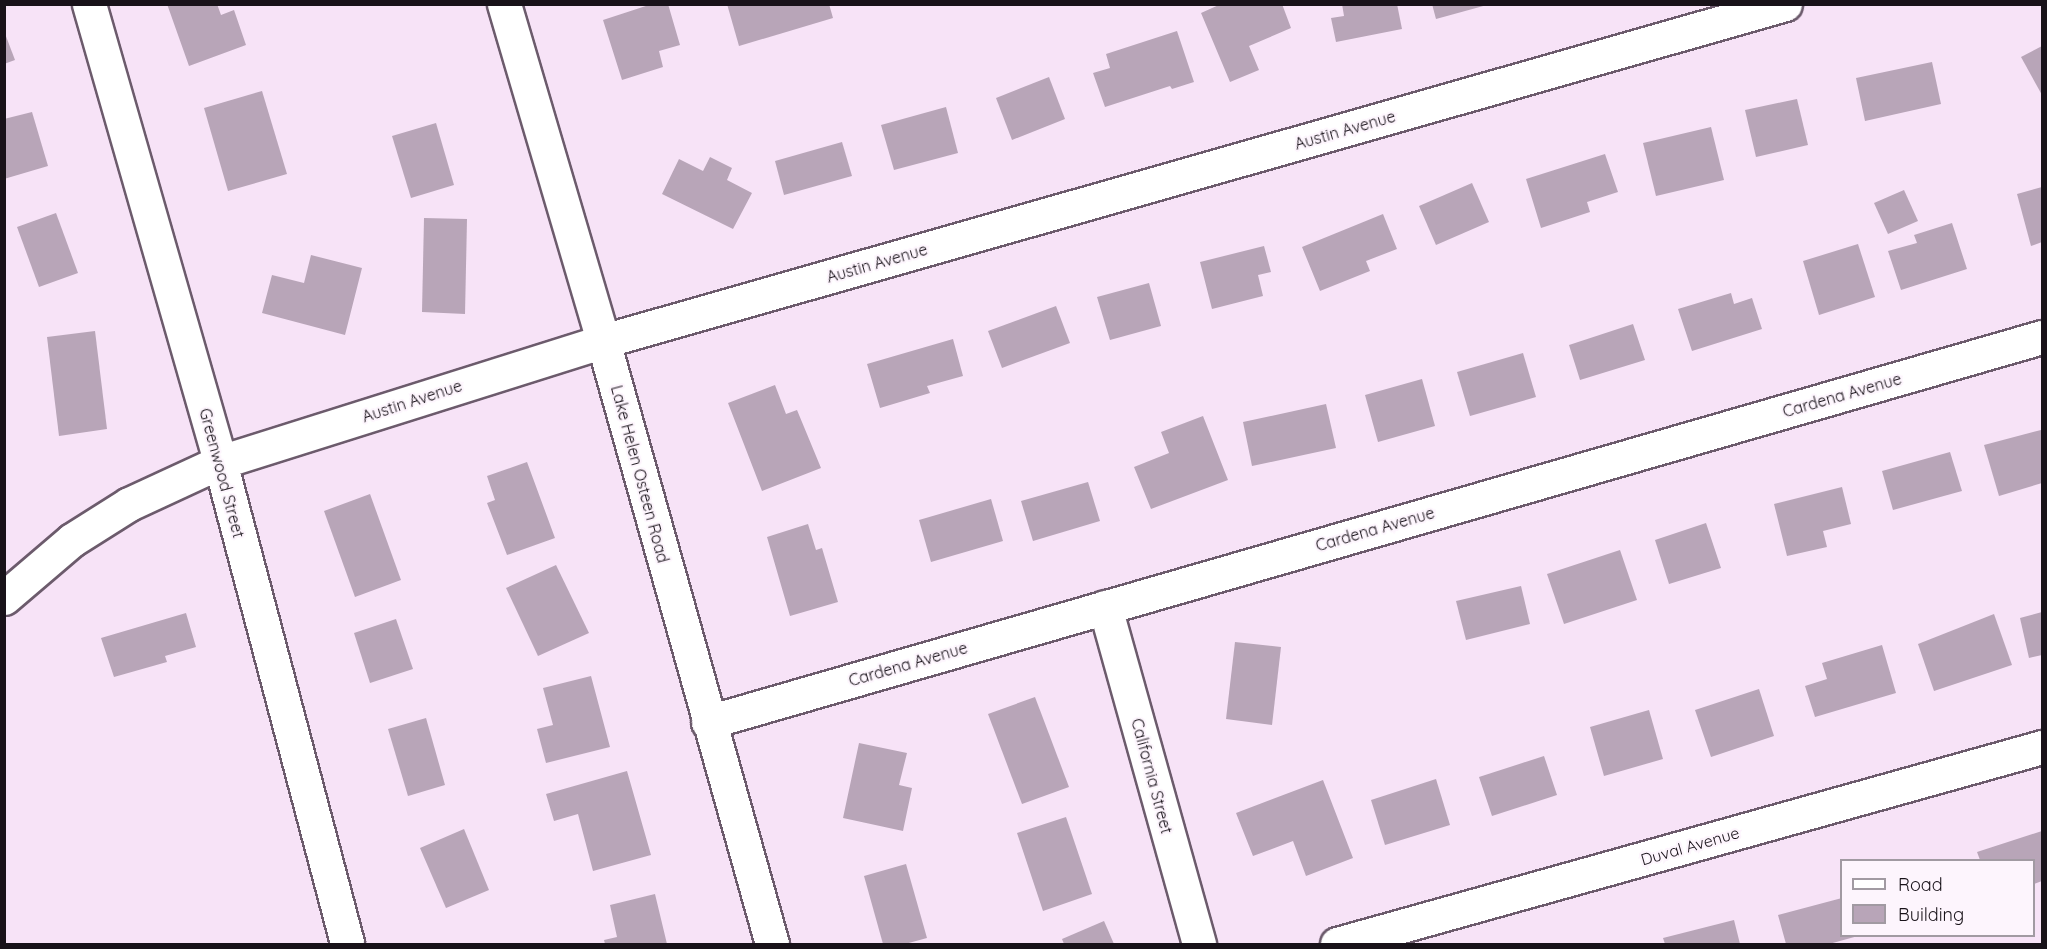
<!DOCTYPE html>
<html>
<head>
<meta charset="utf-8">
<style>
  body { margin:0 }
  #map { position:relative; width:2047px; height:949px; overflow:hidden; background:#f7e3f7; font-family:Quicksand,sans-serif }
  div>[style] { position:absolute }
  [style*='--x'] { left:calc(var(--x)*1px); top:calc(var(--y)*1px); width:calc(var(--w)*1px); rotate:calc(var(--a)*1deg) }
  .building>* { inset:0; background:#b8a5b8 }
  .roads { filter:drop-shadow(2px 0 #6c5b6c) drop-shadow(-2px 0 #6c5b6c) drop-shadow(0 2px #6c5b6c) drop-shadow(0 -2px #6c5b6c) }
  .minor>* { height:33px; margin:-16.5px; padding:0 16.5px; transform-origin:16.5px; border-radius:16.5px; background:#fff }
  span { translate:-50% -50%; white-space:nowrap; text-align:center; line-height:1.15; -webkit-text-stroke:4.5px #fdf5fd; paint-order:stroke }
  .street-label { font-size:16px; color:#181219 }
  .frame { position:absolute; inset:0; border:6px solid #181219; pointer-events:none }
  .legend { position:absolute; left:1840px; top:859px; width:195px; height:78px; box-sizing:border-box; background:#fdf5fd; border:2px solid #a19aa2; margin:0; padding:8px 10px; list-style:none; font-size:18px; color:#181219 }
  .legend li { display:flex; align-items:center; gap:12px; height:30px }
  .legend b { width:30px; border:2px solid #a19aa2 }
</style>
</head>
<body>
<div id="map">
  <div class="building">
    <div style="clip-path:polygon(167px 4px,217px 4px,221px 15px,234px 10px,246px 45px,189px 66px)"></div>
    <div style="clip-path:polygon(652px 4px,668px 4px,680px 45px,659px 51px,663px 67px,622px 80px,603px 20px)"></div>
    <div style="clip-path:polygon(727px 4px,829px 4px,833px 18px,739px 46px)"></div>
    <div style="clip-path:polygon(1221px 4px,1282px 4px,1291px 28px,1249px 46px,1259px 70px,1230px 82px,1201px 13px)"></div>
    <div style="clip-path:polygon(1342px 4px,1397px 4px,1402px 29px,1336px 42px,1331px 18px,1344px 16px)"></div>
    <div style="clip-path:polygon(1432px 4px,1487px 4px,1487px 5px,1436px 19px)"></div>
    <div style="clip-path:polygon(4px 31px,15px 60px,4px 64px)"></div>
    <div style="clip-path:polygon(1177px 31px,1194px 82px,1172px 89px,1170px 86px,1105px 107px,1093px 73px,1110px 68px,1106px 54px)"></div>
    <div style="clip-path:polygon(2042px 46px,2042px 95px,2021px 57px)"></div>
    <div style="clip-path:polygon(1932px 62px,1941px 104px,1865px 121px,1856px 78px)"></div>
    <div style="clip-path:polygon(1049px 77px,1065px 119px,1012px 140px,996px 98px)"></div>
    <div style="clip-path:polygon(262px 91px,287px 174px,228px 191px,204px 108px)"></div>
    <div style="clip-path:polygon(1797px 99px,1808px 145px,1756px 157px,1745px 110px)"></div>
    <div style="clip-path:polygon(946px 107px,958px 153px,894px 170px,881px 125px)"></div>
    <div style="clip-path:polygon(32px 112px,48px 166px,4px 179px,4px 119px)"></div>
    <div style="clip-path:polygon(436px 123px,454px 185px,411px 198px,392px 136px)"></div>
    <div style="clip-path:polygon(1711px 127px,1724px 180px,1656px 196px,1643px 143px)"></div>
    <div style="clip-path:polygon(842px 142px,852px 176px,784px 195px,775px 161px)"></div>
    <div style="clip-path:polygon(1605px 154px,1618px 192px,1587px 202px,1590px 212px,1541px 228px,1526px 179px)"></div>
    <div style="clip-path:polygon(710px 157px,732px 168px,727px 180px,752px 193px,733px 229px,662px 194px,679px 159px,703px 171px)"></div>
    <div style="clip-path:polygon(1472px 183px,1489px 222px,1436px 245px,1419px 206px)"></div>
    <div style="clip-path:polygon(2042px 187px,2042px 242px,2031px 246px,2017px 194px)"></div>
    <div style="clip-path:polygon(1904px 190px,1918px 221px,1888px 234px,1874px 203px)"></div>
    <div style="clip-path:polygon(56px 213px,78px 273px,39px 287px,17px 227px)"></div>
    <div style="clip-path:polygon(1383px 214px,1397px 249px,1366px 261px,1370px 271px,1320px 291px,1302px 247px)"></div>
    <div style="clip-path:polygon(424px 218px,467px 219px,465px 314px,422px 312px)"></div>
    <div style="clip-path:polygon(1952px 223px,1967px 269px,1901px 290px,1888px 251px,1917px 243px,1914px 235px)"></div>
    <div style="clip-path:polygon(1858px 244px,1875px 297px,1819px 315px,1803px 261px)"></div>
    <div style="clip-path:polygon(1264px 246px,1271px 272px,1258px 275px,1263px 296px,1212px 309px,1200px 262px)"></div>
    <div style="clip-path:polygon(311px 255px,362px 268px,345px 335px,262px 313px,272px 275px,304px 283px)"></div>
    <div style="clip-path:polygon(1149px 283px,1161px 326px,1110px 340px,1097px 297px)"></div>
    <div style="clip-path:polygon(1731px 293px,1734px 304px,1752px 298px,1762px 329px,1692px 351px,1678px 309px)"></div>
    <div style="clip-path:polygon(1056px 306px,1070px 343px,1002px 368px,988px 331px)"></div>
    <div style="clip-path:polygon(1633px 324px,1645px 360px,1580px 380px,1569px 345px)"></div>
    <div style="clip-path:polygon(95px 331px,107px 429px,59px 436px,47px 337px)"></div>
    <div style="clip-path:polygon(953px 339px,963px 376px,927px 386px,930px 393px,880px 408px,867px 364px)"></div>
    <div style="clip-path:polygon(1523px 353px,1536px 397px,1470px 416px,1457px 372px)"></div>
    <div style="clip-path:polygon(1422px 379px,1435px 426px,1378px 442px,1365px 395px)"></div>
    <div style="clip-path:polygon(775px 385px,786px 414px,797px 410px,821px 468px,762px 491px,728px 403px)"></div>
    <div style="clip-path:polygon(1326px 404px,1336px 448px,1252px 466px,1243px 422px)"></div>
    <div style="clip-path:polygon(1203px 416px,1228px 480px,1151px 509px,1134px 467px,1169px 453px,1161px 432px)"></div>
    <div style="clip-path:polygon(2041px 430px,2042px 483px,1999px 496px,1984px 445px)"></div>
    <div style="clip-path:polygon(1950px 452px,1962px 491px,1893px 510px,1882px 471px)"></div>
    <div style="clip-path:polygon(527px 462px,555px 538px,507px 555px,487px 503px,495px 500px,487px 476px)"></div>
    <div style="clip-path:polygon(1088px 482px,1100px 521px,1033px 541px,1021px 501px)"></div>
    <div style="clip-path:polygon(1842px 487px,1851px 524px,1823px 531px,1827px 547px,1787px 556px,1774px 504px)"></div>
    <div style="clip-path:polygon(370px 494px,401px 580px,355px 597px,324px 511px)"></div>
    <div style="clip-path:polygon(991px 499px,1003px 541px,931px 562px,919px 520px)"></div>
    <div style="clip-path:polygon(1706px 523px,1721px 568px,1669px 584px,1655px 540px)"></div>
    <div style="clip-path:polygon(808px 524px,816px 550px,822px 548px,838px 602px,790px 616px,767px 537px)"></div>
    <div style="clip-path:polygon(1620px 550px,1637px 600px,1564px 624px,1547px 574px)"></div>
    <div style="clip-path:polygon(556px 565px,589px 633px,538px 656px,506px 588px)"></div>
    <div style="clip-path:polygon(1521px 586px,1530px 624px,1466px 640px,1456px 601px)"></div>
    <div style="clip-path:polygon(2042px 612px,2042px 655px,2029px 658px,2020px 618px)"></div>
    <div style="clip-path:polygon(186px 613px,196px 647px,165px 656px,167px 662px,114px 677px,101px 638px)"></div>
    <div style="clip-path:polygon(1994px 614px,2012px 665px,1934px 691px,1918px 644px)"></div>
    <div style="clip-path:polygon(396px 619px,413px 669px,370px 683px,354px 633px)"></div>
    <div style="clip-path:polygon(1235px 642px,1281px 647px,1272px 725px,1226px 719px)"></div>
    <div style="clip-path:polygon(1882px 645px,1896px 693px,1815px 717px,1805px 686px,1827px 679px,1822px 663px)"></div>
    <div style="clip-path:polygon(591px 676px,610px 747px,546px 763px,537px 729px,553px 725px,543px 688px)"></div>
    <div style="clip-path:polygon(1759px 689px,1774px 736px,1711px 757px,1695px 710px)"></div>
    <div style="clip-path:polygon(1035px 697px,1069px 787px,1022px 804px,988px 714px)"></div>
    <div style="clip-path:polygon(1649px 710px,1663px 759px,1604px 776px,1590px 727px)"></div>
    <div style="clip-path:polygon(426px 718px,445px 785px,408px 796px,388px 729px)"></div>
    <div style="clip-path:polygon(859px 743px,907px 753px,899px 785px,912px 788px,903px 831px,843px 818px)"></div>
    <div style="clip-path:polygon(1544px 756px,1557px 795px,1492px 816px,1479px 777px)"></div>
    <div style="clip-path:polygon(627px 771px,651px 855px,593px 871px,578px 814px,554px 821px,546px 794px)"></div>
    <div style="clip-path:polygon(1436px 779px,1450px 825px,1385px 845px,1371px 800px)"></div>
    <div style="clip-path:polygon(1323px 780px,1353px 858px,1306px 876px,1293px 841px,1253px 856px,1236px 813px)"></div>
    <div style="clip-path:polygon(1066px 817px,1092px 894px,1043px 911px,1017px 833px)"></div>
    <div style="clip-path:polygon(464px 829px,489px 890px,446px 908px,420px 848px)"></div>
    <div style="clip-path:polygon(2042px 831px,2042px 881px,2034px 884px,2034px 860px,1980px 860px,1977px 852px)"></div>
    <div style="clip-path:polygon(906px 864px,927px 938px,905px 944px,883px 944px,864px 876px)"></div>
    <div style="clip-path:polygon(655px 894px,667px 944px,605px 944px,604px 940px,617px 937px,610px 905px)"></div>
    <div style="clip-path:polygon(1842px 898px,1842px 936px,1858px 936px,1829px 944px,1786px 944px,1778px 915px)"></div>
    <div style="clip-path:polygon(1734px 920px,1740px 944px,1665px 944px,1663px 938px)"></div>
    <div style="clip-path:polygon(1104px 921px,1114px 944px,1064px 944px,1062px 939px)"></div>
  </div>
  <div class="roads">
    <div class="minor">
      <div style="--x:89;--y:4;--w:476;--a:74"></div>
      <div style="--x:220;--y:462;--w:498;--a:75.2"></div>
      <div style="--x:504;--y:4;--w:351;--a:73.6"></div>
      <div style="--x:603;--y:341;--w:626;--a:74.34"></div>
      <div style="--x:4;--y:598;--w:89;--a:-40.5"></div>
      <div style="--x:72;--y:540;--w:67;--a:-32.3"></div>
      <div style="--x:129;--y:504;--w:100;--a:-24.8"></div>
      <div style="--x:220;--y:462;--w:402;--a:-17.5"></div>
      <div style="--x:603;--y:341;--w:1229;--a:-15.91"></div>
      <div style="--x:1105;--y:607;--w:350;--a:74.4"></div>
      <div style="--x:708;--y:722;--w:1388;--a:-16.1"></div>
      <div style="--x:1337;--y:944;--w:732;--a:-15.61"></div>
    </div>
  </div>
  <div class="street-label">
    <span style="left:1345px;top:130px;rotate:-16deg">Austin Avenue</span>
    <span style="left:877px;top:263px;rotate:-16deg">Austin Avenue</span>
    <span style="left:1842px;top:395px;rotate:-16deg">Cardena Avenue</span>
    <span style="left:412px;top:401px;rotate:-18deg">Austin Avenue</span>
    <span style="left:222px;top:473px;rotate:75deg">Greenwood Street</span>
    <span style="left:640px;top:474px;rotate:75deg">Lake Helen Osteen Road</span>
    <span style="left:1375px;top:529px;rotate:-16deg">Cardena Avenue</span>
    <span style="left:908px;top:664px;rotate:-16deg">Cardena Avenue</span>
    <span style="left:1152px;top:776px;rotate:75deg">California Street</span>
    <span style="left:1690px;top:846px;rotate:-16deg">Duval Avenue</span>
  </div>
  <div class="frame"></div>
  <ul class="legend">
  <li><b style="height:8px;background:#fff"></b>Road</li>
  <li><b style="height:16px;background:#b8a5b8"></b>Building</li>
  </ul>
</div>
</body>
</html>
